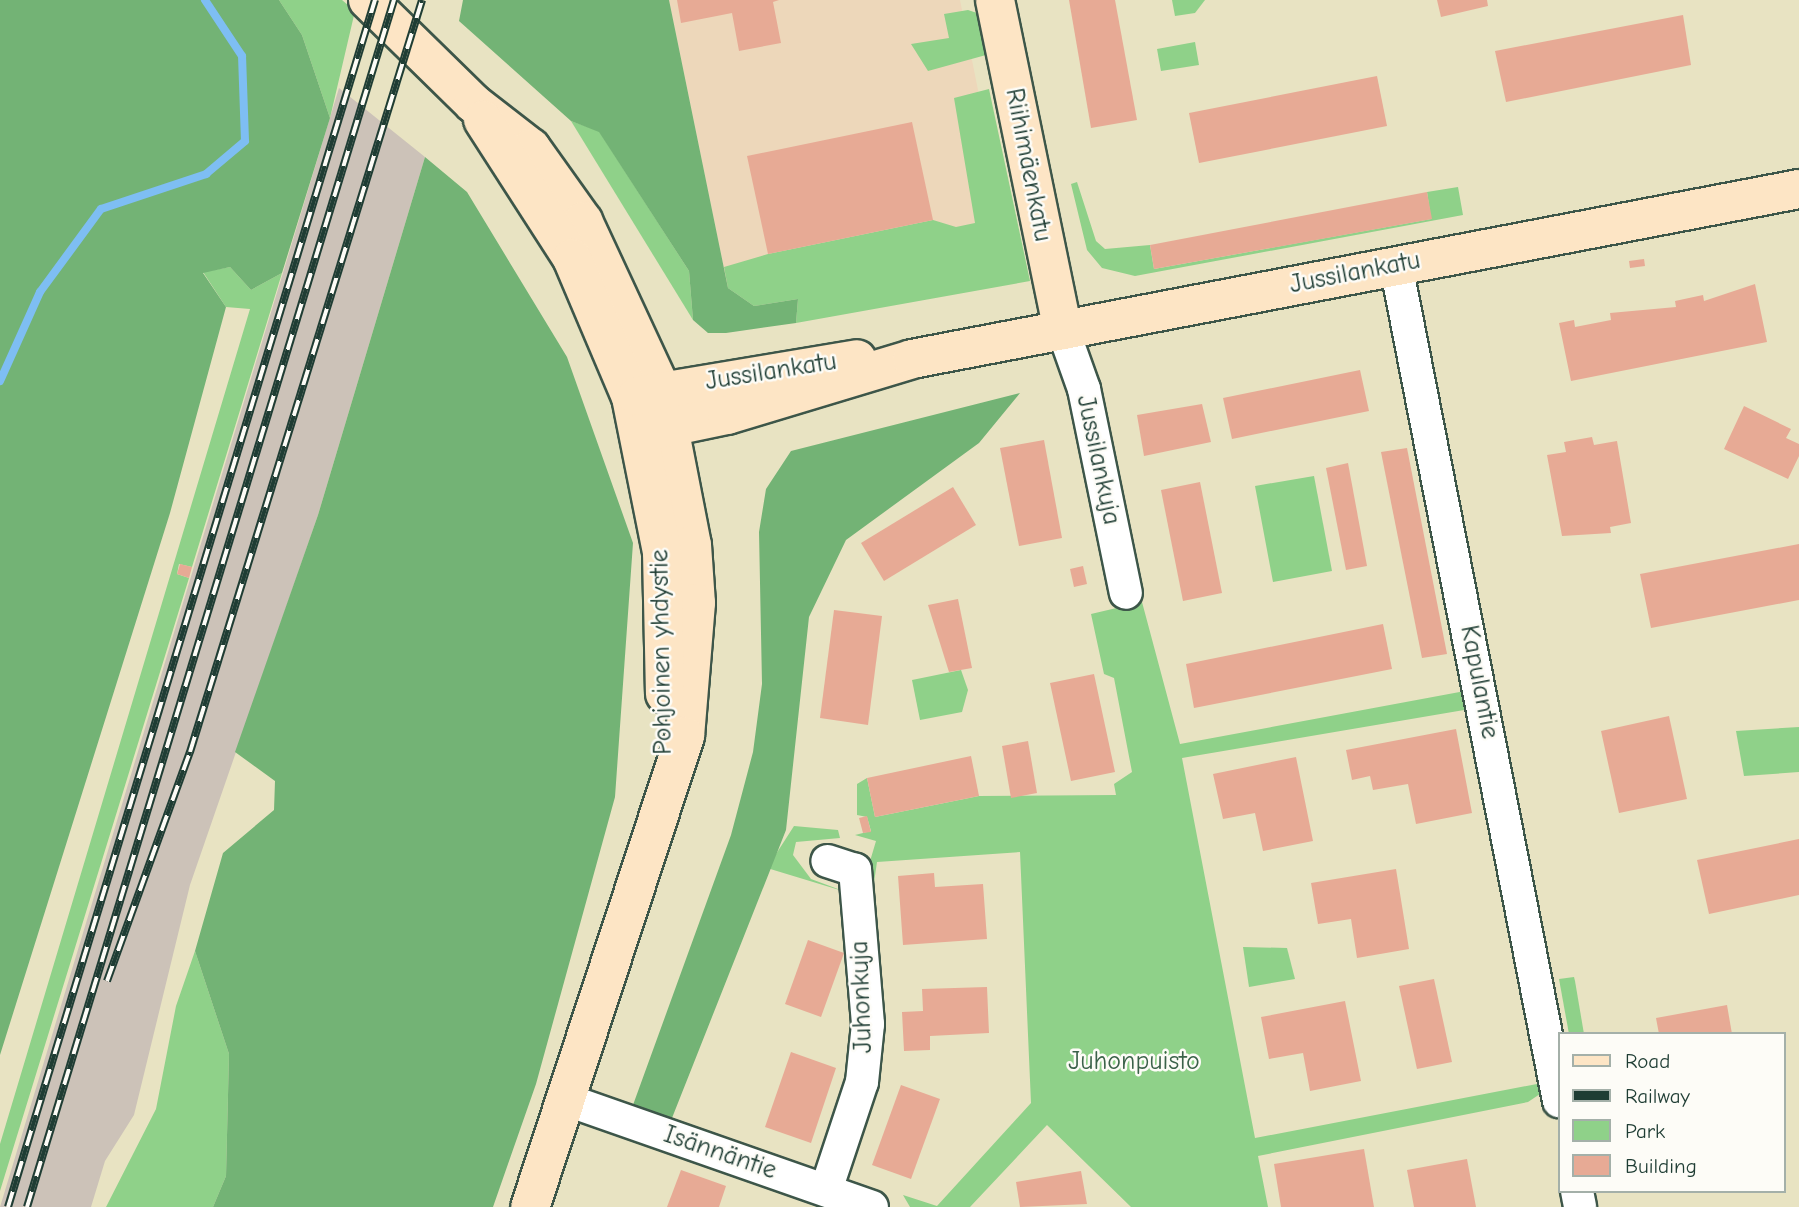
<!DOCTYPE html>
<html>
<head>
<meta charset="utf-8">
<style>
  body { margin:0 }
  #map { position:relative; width:1799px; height:1207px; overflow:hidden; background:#e8e3c2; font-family:"Comic Neue",sans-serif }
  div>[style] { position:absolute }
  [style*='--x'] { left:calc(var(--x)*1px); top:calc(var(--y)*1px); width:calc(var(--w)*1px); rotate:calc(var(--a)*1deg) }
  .built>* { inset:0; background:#edd7ba }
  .industrial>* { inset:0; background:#ccc2b8 }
  .green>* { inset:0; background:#8fd189 }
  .forest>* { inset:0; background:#73b375 }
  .stream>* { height:8px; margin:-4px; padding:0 4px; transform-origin:4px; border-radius:4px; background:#7ebef3 }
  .building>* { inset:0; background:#e7aa95 }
  .roads { filter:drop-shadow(2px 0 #3d5649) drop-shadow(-2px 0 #3d5649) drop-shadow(0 2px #3d5649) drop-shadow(0 -2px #3d5649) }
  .street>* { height:32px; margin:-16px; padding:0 16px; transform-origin:16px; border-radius:16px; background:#fff }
  .secondary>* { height:38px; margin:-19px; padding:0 19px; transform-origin:19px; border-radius:19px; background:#fde5c5 }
  .rail>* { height:8px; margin-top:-4px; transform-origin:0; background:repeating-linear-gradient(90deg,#fdfcf7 0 16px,#1f3d34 0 32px); box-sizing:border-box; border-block:2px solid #1f3d34 }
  span { translate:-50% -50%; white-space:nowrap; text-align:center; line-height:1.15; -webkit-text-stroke:5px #fdfcf7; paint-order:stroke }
  .street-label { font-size:26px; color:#1f3d34 }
  .park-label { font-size:26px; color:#3b6249 }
  .legend { position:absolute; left:1558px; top:1032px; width:228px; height:161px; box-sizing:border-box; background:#fdfcf7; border:2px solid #a4b0a9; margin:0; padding:9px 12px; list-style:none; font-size:21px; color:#1f3d34 }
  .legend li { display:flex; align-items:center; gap:14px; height:35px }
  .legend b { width:35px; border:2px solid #a4b0a9 }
</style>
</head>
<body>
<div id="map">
  <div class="built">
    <div style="clip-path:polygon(669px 0,960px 0,1007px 235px,728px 288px)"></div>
  </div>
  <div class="industrial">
    <div style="clip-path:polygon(339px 88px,425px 157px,318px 515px,190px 885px,134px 1115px,105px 1161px,91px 1207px,0 1207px)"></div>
  </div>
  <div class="green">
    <div style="clip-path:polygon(279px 0,342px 0,355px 11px,330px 118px,302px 35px)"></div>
    <div style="clip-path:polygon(1172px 0,1205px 0,1195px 13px,1175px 16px)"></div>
    <div style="clip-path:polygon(968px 10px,977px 13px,986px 55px,928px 71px,911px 44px,949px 38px,944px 14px)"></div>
    <div style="clip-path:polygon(1195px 42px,1199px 65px,1161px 71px,1157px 49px)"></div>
    <div style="clip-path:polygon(989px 89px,1030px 281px,796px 323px,798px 299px,754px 306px,728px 288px,724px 267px,768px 254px,933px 220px,956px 227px,975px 223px,954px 98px)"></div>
    <div style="clip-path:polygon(571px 121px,599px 131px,689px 271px,693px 320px)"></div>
    <div style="clip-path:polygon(1077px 182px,1096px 241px,1105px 249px,1150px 245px,1154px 269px,1431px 219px,1427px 192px,1458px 187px,1463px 215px,1135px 276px,1102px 268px,1087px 250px,1071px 184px)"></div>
    <div style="clip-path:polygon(230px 267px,251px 290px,282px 273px,192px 567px,179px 564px,177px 574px,189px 578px,0 1191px,0 1144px,250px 309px,226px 307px,203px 272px)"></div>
    <div style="clip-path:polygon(1314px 476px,1332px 571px,1273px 582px,1255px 486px)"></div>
    <div style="clip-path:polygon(1142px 602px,1180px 744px,1465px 691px,1470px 709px,1182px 758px,1255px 1138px,1542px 1083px,1540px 1094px,1528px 1102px,1258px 1156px,1268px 1207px,1131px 1207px,1047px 1125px,970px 1207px,910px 1207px,903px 1195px,937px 1206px,1031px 1103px,1020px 852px,877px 862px,870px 910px,868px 868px,876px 841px,855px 835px,871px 831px,867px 817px,857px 815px,857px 784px,867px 778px,875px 817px,979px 796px,1116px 795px,1114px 784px,1132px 772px,1114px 678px,1104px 674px,1091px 614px)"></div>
    <div style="clip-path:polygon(961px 670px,968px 690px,962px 712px,920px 720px,912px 680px)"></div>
    <div style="clip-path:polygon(1799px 727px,1799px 772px,1744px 776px,1736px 731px)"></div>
    <div style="clip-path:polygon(794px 826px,838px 830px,840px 838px,796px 842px,793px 855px,811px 879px,846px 892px,767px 868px)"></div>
    <div style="clip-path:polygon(1243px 947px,1287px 948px,1295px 979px,1249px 987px)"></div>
    <div style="clip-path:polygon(195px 951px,229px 1054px,226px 1176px,213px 1207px,106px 1207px,156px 1109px,176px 1006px)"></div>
    <div style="clip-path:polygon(1574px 977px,1575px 981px,1584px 1034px,1569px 1034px,1559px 979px)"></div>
  </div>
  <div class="forest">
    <div style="clip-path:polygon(0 0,279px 0,302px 35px,330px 118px,282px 273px,251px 290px,230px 267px,203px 273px,226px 307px,170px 513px,0 1055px)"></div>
    <div style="clip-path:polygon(463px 0,669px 0,728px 288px,754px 306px,798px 299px,796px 323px,726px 333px,708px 333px,693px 320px,689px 271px,599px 132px,571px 121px,459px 21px)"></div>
    <div style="clip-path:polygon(425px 157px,467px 192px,567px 357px,633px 543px,615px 797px,536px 1084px,493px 1207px,213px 1207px,226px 1176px,229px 1054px,195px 951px,223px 853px,274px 810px,275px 781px,235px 752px,318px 515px)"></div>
    <div style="clip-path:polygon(1020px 393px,979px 443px,846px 540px,809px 617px,786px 830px,672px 1118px,633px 1105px,731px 835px,753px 752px,762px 684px,759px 532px,766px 489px,791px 451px)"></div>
  </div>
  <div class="stream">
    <div style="--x:0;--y:381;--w:98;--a:-65.8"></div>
    <div style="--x:40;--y:292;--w:103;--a:-53.7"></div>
    <div style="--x:101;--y:209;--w:111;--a:-18.4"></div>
    <div style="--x:206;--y:174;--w:51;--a:-40.2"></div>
    <div style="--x:245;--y:141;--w:85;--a:-92"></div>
    <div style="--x:242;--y:56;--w:67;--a:-123.5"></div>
  </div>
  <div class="building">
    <div style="clip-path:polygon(677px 0,779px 0,773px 2px,781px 43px,739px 51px,732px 13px,681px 23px)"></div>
    <div style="clip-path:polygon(1069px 0,1115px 0,1137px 120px,1091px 128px)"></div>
    <div style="clip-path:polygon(1437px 0,1487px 0,1488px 6px,1441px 17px)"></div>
    <div style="clip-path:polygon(1683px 15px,1691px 65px,1506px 102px,1495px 51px)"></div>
    <div style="clip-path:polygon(1377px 76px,1387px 126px,1199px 163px,1189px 113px)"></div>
    <div style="clip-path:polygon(912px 122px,933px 220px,768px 254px,747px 156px)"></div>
    <div style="clip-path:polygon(1427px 192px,1432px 219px,1154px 269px,1150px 245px)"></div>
    <div style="clip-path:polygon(1644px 259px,1645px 266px,1630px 268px,1629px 261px)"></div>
    <div style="clip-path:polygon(1755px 284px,1767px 342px,1571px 381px,1559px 323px,1574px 320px,1575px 327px,1611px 320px,1610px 313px,1676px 307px,1675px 301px,1703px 295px,1704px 301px)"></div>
    <div style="clip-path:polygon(1360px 370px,1369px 411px,1232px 439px,1223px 398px)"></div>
    <div style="clip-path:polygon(1202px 404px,1211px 442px,1144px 456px,1137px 415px)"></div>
    <div style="clip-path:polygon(1744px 406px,1791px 429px,1786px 438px,1799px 444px,1799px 456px,1788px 479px,1724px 449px)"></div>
    <div style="clip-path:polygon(1592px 437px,1594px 445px,1617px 441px,1631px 523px,1610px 527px,1611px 533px,1562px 536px,1547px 455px,1566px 452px,1564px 442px)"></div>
    <div style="clip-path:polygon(1044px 440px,1062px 538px,1019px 546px,1000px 448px)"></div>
    <div style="clip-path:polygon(1407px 448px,1447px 654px,1422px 658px,1381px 452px)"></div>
    <div style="clip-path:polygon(1348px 463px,1367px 566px,1346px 570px,1326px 468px)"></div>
    <div style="clip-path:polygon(1200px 482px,1222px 593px,1183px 601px,1161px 490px)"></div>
    <div style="clip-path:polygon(953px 487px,976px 525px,884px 581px,861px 543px)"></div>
    <div style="clip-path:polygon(1799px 544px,1799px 600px,1651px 628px,1640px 574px)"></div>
    <div style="clip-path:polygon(180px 564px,192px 567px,189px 578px,177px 574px)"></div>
    <div style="clip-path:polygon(1083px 566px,1087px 584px,1074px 587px,1070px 569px)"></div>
    <div style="clip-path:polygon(958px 599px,972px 668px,949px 672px,928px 605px)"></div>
    <div style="clip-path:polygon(834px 610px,882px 616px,868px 725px,820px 718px)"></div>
    <div style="clip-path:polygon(1383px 624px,1392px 669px,1194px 708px,1186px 664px)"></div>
    <div style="clip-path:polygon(1094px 674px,1115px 772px,1071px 781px,1050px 683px)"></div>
    <div style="clip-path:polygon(1669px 716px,1687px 799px,1619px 813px,1601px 731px)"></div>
    <div style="clip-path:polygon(1456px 729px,1472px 813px,1416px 824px,1408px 784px,1373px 790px,1370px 776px,1352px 780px,1346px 750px)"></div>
    <div style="clip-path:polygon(1028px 741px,1037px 793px,1011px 798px,1002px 746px)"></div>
    <div style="clip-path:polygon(971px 756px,979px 796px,875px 817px,867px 778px)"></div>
    <div style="clip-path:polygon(1296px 757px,1313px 841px,1263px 851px,1255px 813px,1223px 819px,1213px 774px)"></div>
    <div style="clip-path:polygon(867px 816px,871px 832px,863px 833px,859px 818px)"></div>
    <div style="clip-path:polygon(1799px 839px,1799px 895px,1709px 914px,1697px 860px)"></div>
    <div style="clip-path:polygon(1396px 869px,1409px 949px,1357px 958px,1351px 919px,1318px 924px,1311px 883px)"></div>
    <div style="clip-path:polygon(934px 873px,935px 887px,983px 884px,987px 939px,903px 945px,898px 876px)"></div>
    <div style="clip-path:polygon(808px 940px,844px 953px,821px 1017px,785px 1004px)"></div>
    <div style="clip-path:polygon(1434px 979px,1452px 1062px,1417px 1069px,1399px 986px)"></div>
    <div style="clip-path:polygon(987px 987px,989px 1033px,930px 1036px,930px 1050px,904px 1051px,902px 1012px,923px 1011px,922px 989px)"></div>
    <div style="clip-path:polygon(1345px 1001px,1361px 1081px,1310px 1091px,1303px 1053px,1269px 1059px,1261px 1017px)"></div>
    <div style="clip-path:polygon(1727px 1005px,1732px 1034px,1659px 1034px,1656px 1018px)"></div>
    <div style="clip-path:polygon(791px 1052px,836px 1068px,811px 1143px,765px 1127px)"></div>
    <div style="clip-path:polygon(901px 1085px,940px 1099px,911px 1179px,872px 1165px)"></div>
    <div style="clip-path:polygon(1364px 1149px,1374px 1207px,1281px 1207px,1274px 1164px)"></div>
    <div style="clip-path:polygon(1467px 1159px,1476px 1207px,1414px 1207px,1407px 1170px)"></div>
    <div style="clip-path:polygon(681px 1170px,726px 1186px,719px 1207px,667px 1207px)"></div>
    <div style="clip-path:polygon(1081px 1171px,1087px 1204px,1020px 1207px,1016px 1182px)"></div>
  </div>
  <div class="roads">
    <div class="street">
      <div style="--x:1396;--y:265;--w:852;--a:78.97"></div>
      <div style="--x:1063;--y:330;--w:63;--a:70.4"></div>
      <div style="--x:1084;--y:389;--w:208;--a:78.4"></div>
      <div style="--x:567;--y:1100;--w:323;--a:19.3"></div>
      <div style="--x:826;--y:1190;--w:114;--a:-71.6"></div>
      <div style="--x:862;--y:1082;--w:58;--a:-84.1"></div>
      <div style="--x:868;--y:1024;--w:155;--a:-94.8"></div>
      <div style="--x:855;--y:870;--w:29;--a:-162"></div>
      <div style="--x:1577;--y:1191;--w:16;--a:79"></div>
    </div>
    <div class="secondary">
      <div style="--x:368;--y:0;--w:147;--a:44.4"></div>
      <div style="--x:473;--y:103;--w:73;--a:37.8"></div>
      <div style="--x:531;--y:148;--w:90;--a:54.5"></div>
      <div style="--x:583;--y:221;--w:187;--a:65.1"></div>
      <div style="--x:662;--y:391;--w:157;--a:79"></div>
      <div style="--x:692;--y:545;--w:58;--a:86.1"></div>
      <div style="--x:696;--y:603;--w:133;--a:94.7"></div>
      <div style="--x:685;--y:736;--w:496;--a:108.2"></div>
      <div style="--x:995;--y:0;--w:337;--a:78.4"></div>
      <div style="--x:483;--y:120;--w:164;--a:57.2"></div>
      <div style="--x:572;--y:258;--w:151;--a:67"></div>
      <div style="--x:631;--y:397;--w:158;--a:78.7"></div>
      <div style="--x:662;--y:552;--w:142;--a:88.8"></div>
      <div style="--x:637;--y:396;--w:223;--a:-9.5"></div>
      <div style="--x:641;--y:433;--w:88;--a:-11.8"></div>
      <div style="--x:727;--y:415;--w:193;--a:-16.8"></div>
      <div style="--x:912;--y:359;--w:903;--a:-10.85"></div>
    </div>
  </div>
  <div class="rail">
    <div style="--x:107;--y:981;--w:244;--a:-70.1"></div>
    <div style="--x:190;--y:752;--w:787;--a:-72.85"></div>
    <div style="--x:8;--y:1207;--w:1262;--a:-73.09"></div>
    <div style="--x:27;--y:1207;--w:1262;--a:-73.09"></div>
  </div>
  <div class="street-label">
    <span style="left:1028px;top:165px;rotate:79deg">Riihimäenkatu</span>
    <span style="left:1355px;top:273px;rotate:-11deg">Jussilankatu</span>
    <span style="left:771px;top:372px;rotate:-9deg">Jussilankatu</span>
    <span style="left:1098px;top:460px;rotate:78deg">Jussilankuja</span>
    <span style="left:662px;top:652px;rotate:-91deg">Pohjoinen yhdystie</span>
    <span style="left:1479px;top:682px;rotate:79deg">Kapulantie</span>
    <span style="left:862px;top:997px;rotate:-92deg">Juhonkuja</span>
    <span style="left:720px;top:1153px;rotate:19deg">Isännäntie</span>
  </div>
  <div class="park-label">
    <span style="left:1134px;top:1062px">Juhonpuisto</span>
  </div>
  <ul class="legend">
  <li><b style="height:9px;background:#fde5c5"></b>Road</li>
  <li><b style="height:9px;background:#1f3d34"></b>Railway</li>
  <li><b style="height:19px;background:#8fd189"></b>Park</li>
  <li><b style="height:19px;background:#e7aa95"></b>Building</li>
  </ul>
</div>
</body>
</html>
